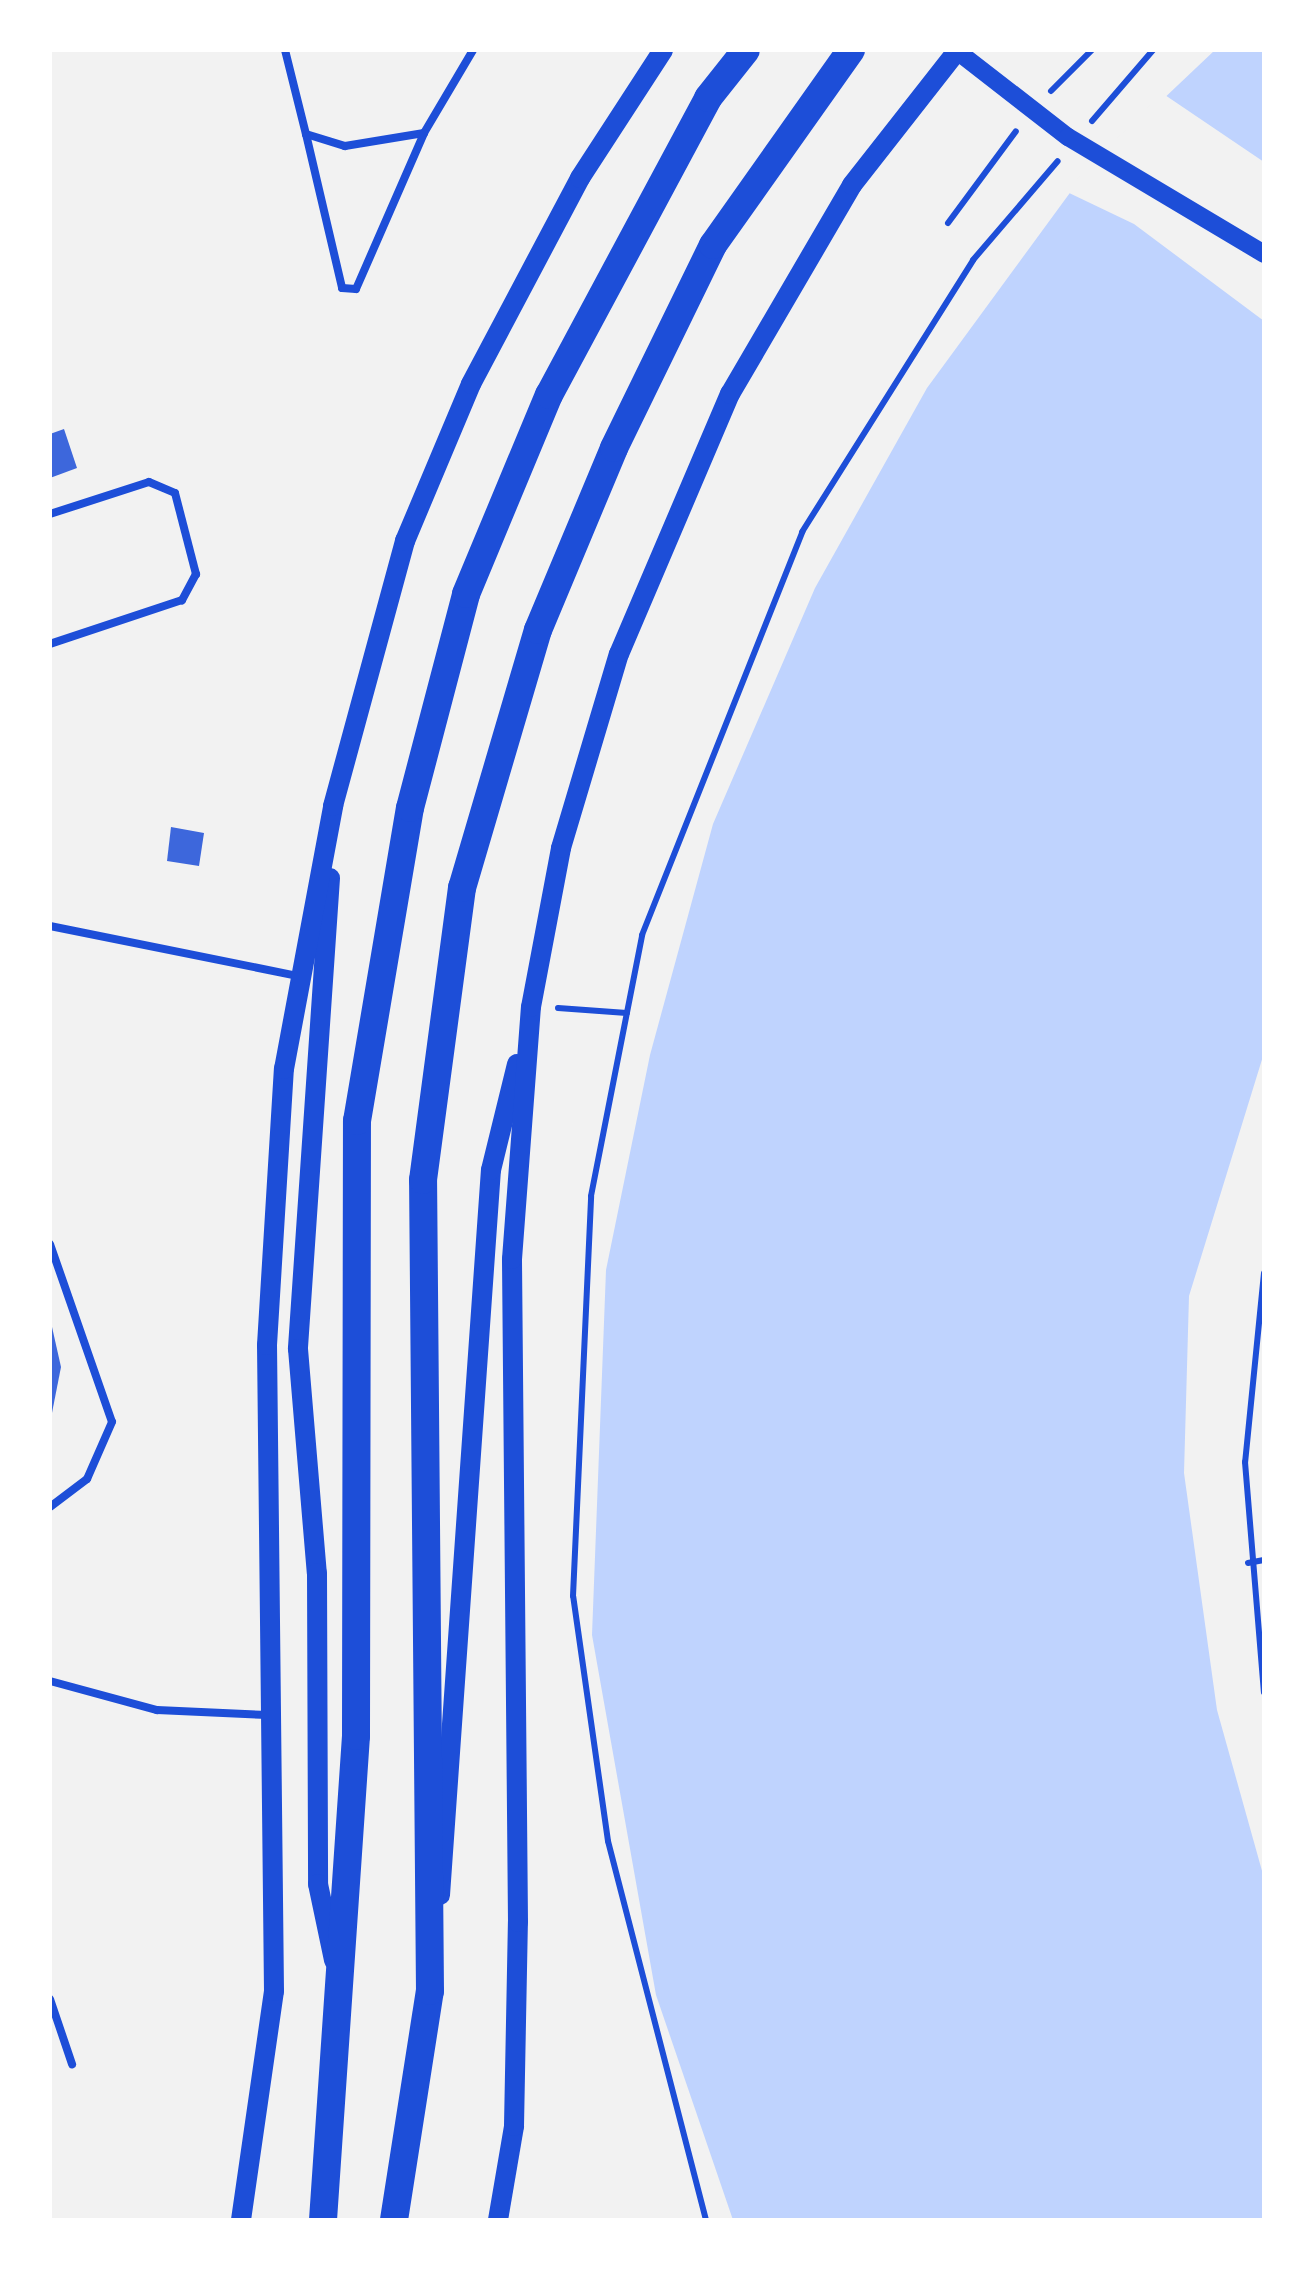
<!DOCTYPE html>
<html>
<head>
<meta charset="utf-8">
<style>
  body { margin:0 }
  #map { position:relative; width:1314px; height:2270px; overflow:hidden; background:#f2f2f2; font-family:"Exo 2",sans-serif }
  div>[style] { position:absolute }
  [style*='--x'] { left:calc(var(--x)*1px); top:calc(var(--y)*1px); width:calc(var(--w)*1px); rotate:calc(var(--a)*1deg) }
  .water>* { inset:0; background:#bfd3fe }
  .pier>* { inset:0; background:#f2f2f2 }
  .building>* { inset:0; background:#3d67dc }
  .path>* { height:6px; margin:-3px; padding:0 3px; transform-origin:3px; border-radius:3px; background:#1d4ed8 }
  .service>* { height:8px; margin:-4px; padding:0 4px; transform-origin:4px; border-radius:4px; background:#1d4ed8 }
  .tertiary>* { height:18px; margin:-9px; padding:0 9px; transform-origin:9px; border-radius:9px; background:#1d4ed8 }
  .secondary>* { height:20px; margin:-10px; padding:0 10px; transform-origin:10px; border-radius:10px; background:#1d4ed8 }
  .trunk>* { height:28px; margin:-14px; padding:0 14px; transform-origin:14px; border-radius:14px; background:#1d4ed8 }
  span { translate:-50% -50%; white-space:nowrap; text-align:center; line-height:1.15; -webkit-text-stroke:8px #fff; paint-order:stroke }
  .frame { position:absolute; inset:0; border:52px solid #fff; pointer-events:none }
</style>
</head>
<body>
<div id="map">
  <div class="water">
    <div style="clip-path:polygon(1215px 50px,1264px 50px,1264px 1053px,1189px 1296px,1184px 1473px,1217px 1710px,1264px 1878px,1264px 2220px,733px 2220px,656px 1995px,592px 1635px,606px 1270px,650px 1055px,713px 824px,815px 588px,927px 388px,1083px 175px)"></div>
  </div>
  <div class="pier">
    <div style="clip-path:polygon(1162px 93px,1264px 162px,1264px 321px,1134px 224px,1065px 191px)"></div>
  </div>
  <div class="building">
    <div style="clip-path:polygon(64px 429px,77px 468px,50px 478px,50px 434px)"></div>
    <div style="clip-path:polygon(171px 827px,204px 833px,199px 866px,167px 861px)"></div>
    <div style="clip-path:polygon(52px 1327px,61px 1367px,50px 1423px,50px 1327px)"></div>
  </div>
  <div class="path">
    <div style="--x:1051;--y:91;--w:58;--a:-45"></div>
    <div style="--x:1092;--y:121;--w:94;--a:-49.3"></div>
    <div style="--x:948;--y:223;--w:114;--a:-53.5"></div>
    <div style="--x:558;--y:1008;--w:69;--a:4.1"></div>
    <div style="--x:1264;--y:1273;--w:190;--a:95.7"></div>
    <div style="--x:1245;--y:1462;--w:231;--a:85.3"></div>
    <div style="--x:1248;--y:1563;--w:16;--a:-11"></div>
    <div style="--x:706;--y:2220;--w:391;--a:-104.5"></div>
    <div style="--x:608;--y:1841;--w:247;--a:-98.1"></div>
    <div style="--x:573;--y:1596;--w:400;--a:-87.4"></div>
    <div style="--x:591;--y:1196;--w:266;--a:-78.9"></div>
    <div style="--x:642;--y:935;--w:434;--a:-68.3"></div>
    <div style="--x:802;--y:532;--w:321;--a:-57.8"></div>
    <div style="--x:973;--y:260;--w:130;--a:-49.4"></div>
  </div>
  <div class="service">
    <div style="--x:285;--y:50;--w:87;--a:76"></div>
    <div style="--x:306;--y:134;--w:41;--a:17.1"></div>
    <div style="--x:345;--y:146;--w:80;--a:-9.3"></div>
    <div style="--x:424;--y:133;--w:96;--a:-59.4"></div>
    <div style="--x:306;--y:134;--w:158;--a:76.8"></div>
    <div style="--x:342;--y:288;--w:14;--a:4"></div>
    <div style="--x:356;--y:289;--w:170;--a:-66.4"></div>
    <div style="--x:50;--y:514;--w:104;--a:-17.9"></div>
    <div style="--x:149;--y:482;--w:28;--a:23"></div>
    <div style="--x:175;--y:493;--w:84;--a:75.5"></div>
    <div style="--x:196;--y:574;--w:30;--a:118"></div>
    <div style="--x:182;--y:600;--w:139;--a:161.6"></div>
    <div style="--x:50;--y:926;--w:252;--a:11.4"></div>
    <div style="--x:50;--y:1244;--w:188;--a:70.8"></div>
    <div style="--x:112;--y:1422;--w:62;--a:113.7"></div>
    <div style="--x:87;--y:1479;--w:46;--a:142.9"></div>
    <div style="--x:50;--y:1681;--w:111;--a:15.2"></div>
    <div style="--x:157;--y:1710;--w:111;--a:2.6"></div>
    <div style="--x:50;--y:1999;--w:69;--a:71.3"></div>
  </div>
  <div class="tertiary">
    <div style="--x:957;--y:51;--w:140;--a:37.8"></div>
    <div style="--x:1068;--y:137;--w:228;--a:30.8"></div>
  </div>
  <div class="secondary">
    <div style="--x:330;--y:878;--w:472;--a:93.9"></div>
    <div style="--x:298;--y:1349;--w:225;--a:85.2"></div>
    <div style="--x:317;--y:1573;--w:311;--a:89.8"></div>
    <div style="--x:318;--y:1884;--w:78;--a:78.1"></div>
    <div style="--x:440;--y:1895;--w:727;--a:-85.98"></div>
    <div style="--x:491;--y:1170;--w:109;--a:-76.2"></div>
    <div style="--x:241;--y:2220;--w:231;--a:-81.8"></div>
    <div style="--x:274;--y:1991;--w:646;--a:-90.62"></div>
    <div style="--x:267;--y:1345;--w:277;--a:-86.5"></div>
    <div style="--x:284;--y:1069;--w:268;--a:-79.4"></div>
    <div style="--x:333;--y:806;--w:275;--a:-74.8"></div>
    <div style="--x:405;--y:541;--w:170;--a:-67.2"></div>
    <div style="--x:471;--y:384;--w:233;--a:-62.1"></div>
    <div style="--x:580;--y:178;--w:153;--a:-57"></div>
    <div style="--x:498;--y:2220;--w:95;--a:-80.3"></div>
    <div style="--x:514;--y:2126;--w:204;--a:-88.9"></div>
    <div style="--x:518;--y:1922;--w:663;--a:-90.52"></div>
    <div style="--x:512;--y:1259;--w:253;--a:-85.7"></div>
    <div style="--x:531;--y:1007;--w:162;--a:-79.3"></div>
    <div style="--x:561;--y:848;--w:202;--a:-73.4"></div>
    <div style="--x:619;--y:654;--w:283;--a:-66.9"></div>
    <div style="--x:730;--y:394;--w:242;--a:-59.7"></div>
    <div style="--x:852;--y:185;--w:172;--a:-51.9"></div>
  </div>
  <div class="trunk">
    <div style="--x:323;--y:2220;--w:485;--a:-86.1"></div>
    <div style="--x:356;--y:1736;--w:615;--a:-89.91"></div>
    <div style="--x:357;--y:1121;--w:317;--a:-80.4"></div>
    <div style="--x:410;--y:808;--w:221;--a:-75.3"></div>
    <div style="--x:466;--y:594;--w:216;--a:-67.4"></div>
    <div style="--x:549;--y:395;--w:337;--a:-61.8"></div>
    <div style="--x:708;--y:98;--w:61;--a:-51.6"></div>
    <div style="--x:394;--y:2220;--w:232;--a:-81.1"></div>
    <div style="--x:430;--y:1991;--w:811;--a:-90.49"></div>
    <div style="--x:423;--y:1180;--w:295;--a:-82.4"></div>
    <div style="--x:462;--y:888;--w:269;--a:-73.6"></div>
    <div style="--x:538;--y:630;--w:197;--a:-67.3"></div>
    <div style="--x:614;--y:448;--w:226;--a:-64"></div>
    <div style="--x:713;--y:245;--w:239;--a:-54.7"></div>
  </div>
  <div class="frame"></div>
</div>
</body>
</html>
